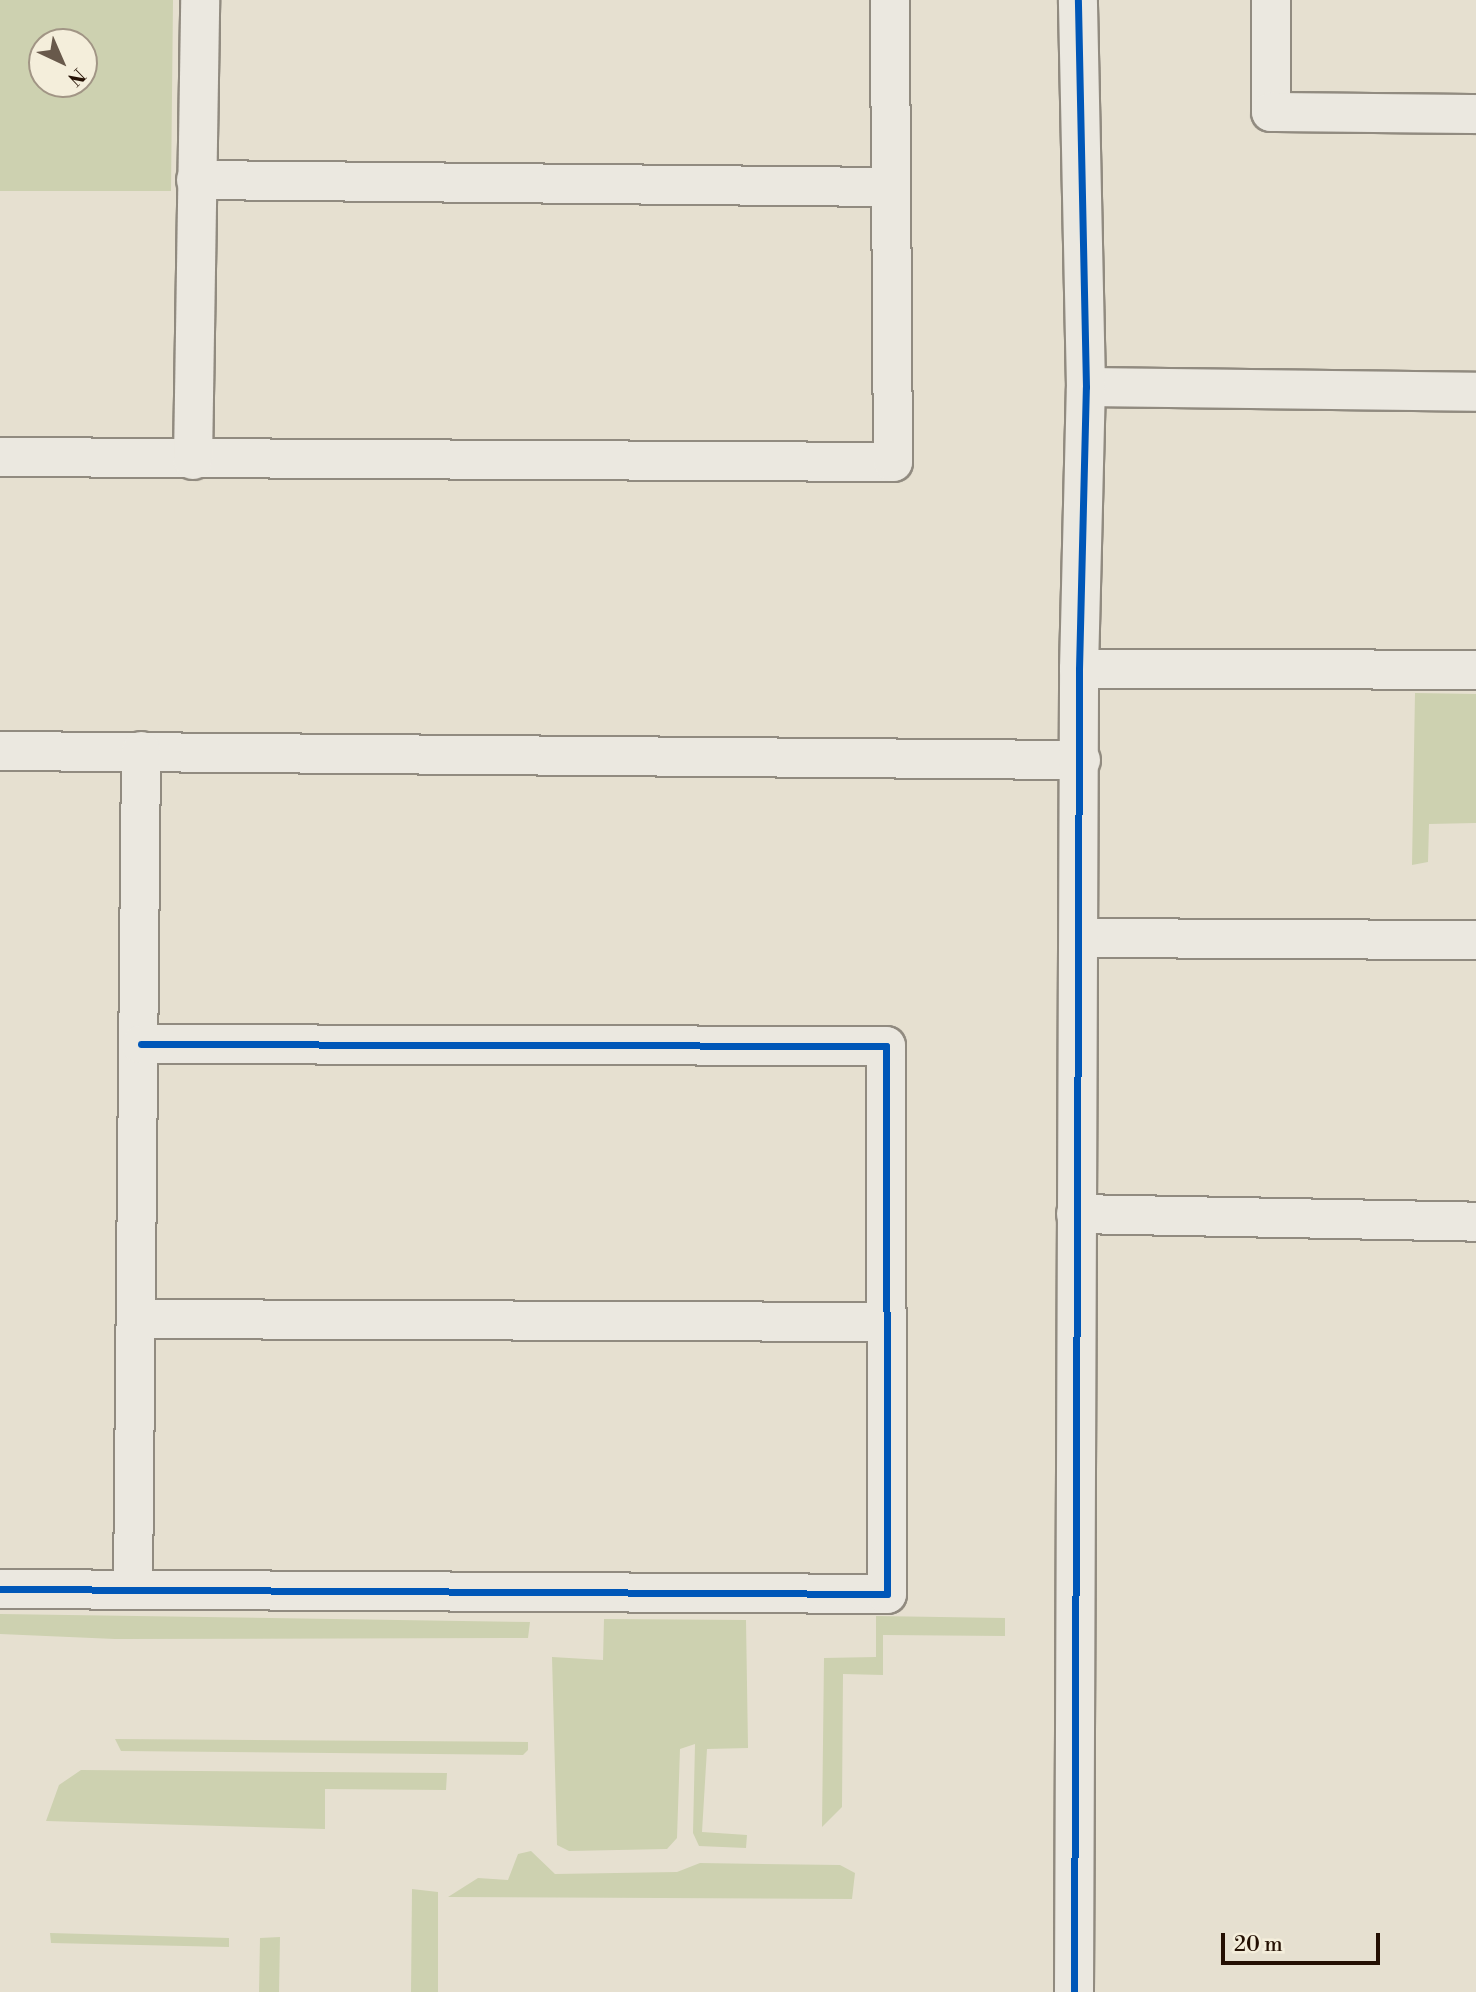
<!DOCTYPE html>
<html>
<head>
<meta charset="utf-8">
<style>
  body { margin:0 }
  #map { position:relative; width:1476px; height:1992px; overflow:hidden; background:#e6e0d0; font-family:"Libre Bodoni",serif }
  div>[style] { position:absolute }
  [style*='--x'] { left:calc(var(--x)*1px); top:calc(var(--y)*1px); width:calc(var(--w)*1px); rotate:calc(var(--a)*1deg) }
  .green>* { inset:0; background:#cdd1b0 }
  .roads { filter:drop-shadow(2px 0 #918b80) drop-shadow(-2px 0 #918b80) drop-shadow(0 2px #918b80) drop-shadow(0 -2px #918b80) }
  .street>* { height:38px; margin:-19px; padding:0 19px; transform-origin:19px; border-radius:19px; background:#ebe8e0 }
  .secondary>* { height:38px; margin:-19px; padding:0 19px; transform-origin:19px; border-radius:19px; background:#ebe8e0 }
  .cycleway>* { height:7px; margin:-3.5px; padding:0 3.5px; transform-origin:3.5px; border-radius:3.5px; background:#0057b8 }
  span { translate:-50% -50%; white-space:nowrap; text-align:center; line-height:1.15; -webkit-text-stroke:7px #f4eedb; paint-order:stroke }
  .north { position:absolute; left:28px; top:28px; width:70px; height:70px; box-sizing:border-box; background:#f4eedb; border:2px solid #a19585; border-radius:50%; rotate:136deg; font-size:19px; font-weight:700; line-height:28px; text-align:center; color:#241003 }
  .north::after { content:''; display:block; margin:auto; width:24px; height:32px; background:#68594b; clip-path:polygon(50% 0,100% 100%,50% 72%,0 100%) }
  .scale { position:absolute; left:1221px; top:1933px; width:159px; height:32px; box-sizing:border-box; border:4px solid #241003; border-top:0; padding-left:9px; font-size:21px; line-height:24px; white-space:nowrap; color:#241003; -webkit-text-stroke:5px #f4eedb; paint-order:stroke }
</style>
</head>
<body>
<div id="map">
  <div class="green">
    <div style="clip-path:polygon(evenodd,0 0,173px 0,171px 191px,0 191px,0 0,42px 42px,84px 42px,84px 84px,42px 84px,42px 42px)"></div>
    <div style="clip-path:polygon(1415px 693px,1476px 694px,1476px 823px,1429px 824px,1428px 862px,1412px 865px)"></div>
    <div style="clip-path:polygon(0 1614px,530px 1622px,528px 1638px,115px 1639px,0 1634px)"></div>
    <div style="clip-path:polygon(876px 1616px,1005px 1618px,1005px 1636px,883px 1635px,883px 1675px,843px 1674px,842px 1807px,822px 1827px,824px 1658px,876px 1657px)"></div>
    <div style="clip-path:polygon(604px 1619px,746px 1620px,748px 1748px,707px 1749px,702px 1832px,747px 1835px,746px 1848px,699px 1846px,693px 1833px,695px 1744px,680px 1749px,677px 1838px,667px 1849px,569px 1851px,557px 1845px,552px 1657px,603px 1660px)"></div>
    <div style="clip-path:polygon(115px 1739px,528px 1742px,528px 1750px,523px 1755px,121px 1751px)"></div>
    <div style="clip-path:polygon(81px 1770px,447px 1773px,446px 1790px,325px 1789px,325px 1829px,46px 1821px,59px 1785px)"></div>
    <div style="clip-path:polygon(531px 1851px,555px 1874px,677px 1872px,700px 1863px,840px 1865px,855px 1873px,852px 1899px,448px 1897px,478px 1878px,508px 1880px,518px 1854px)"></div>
    <div style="clip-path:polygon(412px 1889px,438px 1892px,438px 1992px,411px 1992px)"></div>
    <div style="clip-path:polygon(50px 1933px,229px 1938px,229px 1947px,51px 1943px)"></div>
    <div style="clip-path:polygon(280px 1937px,279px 1992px,259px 1992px,260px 1938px)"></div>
  </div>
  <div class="roads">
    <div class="street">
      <div style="--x:1271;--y:0;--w:112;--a:90"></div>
      <div style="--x:1271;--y:112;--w:205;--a:0.6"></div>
      <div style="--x:196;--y:180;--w:694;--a:0.58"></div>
      <div style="--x:1086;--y:387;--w:390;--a:0.7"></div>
      <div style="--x:0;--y:457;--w:893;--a:0.32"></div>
      <div style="--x:893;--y:462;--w:462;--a:-90.4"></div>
      <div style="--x:193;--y:460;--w:460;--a:-89.1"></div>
      <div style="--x:1079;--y:669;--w:397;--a:0.1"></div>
      <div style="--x:0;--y:751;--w:1081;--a:0.48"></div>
      <div style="--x:1081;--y:938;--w:395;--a:0.3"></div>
      <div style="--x:1076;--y:1214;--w:400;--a:1.1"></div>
      <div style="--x:138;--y:1319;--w:748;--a:0.23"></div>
      <div style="--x:133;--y:1588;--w:837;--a:-89.45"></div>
      <div style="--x:0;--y:1589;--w:887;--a:0.32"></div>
      <div style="--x:887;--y:1594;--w:548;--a:-90.1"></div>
      <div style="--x:886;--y:1046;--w:745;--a:-179.85"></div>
    </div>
    <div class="secondary">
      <div style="--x:1074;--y:1992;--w:1323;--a:-89.78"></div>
      <div style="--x:1079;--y:669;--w:282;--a:-88.6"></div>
      <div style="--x:1086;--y:387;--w:387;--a:-91.2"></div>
    </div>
  </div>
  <div class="cycleway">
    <div style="--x:0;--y:1589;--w:887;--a:0.32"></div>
    <div style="--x:887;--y:1594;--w:548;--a:-90.1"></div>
    <div style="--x:886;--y:1046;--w:745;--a:-179.85"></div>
    <div style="--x:1074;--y:1992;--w:1323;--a:-89.78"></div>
    <div style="--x:1079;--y:669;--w:282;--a:-88.6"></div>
    <div style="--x:1086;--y:387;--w:387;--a:-91.2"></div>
  </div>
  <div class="north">N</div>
  <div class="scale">20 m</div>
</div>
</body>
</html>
